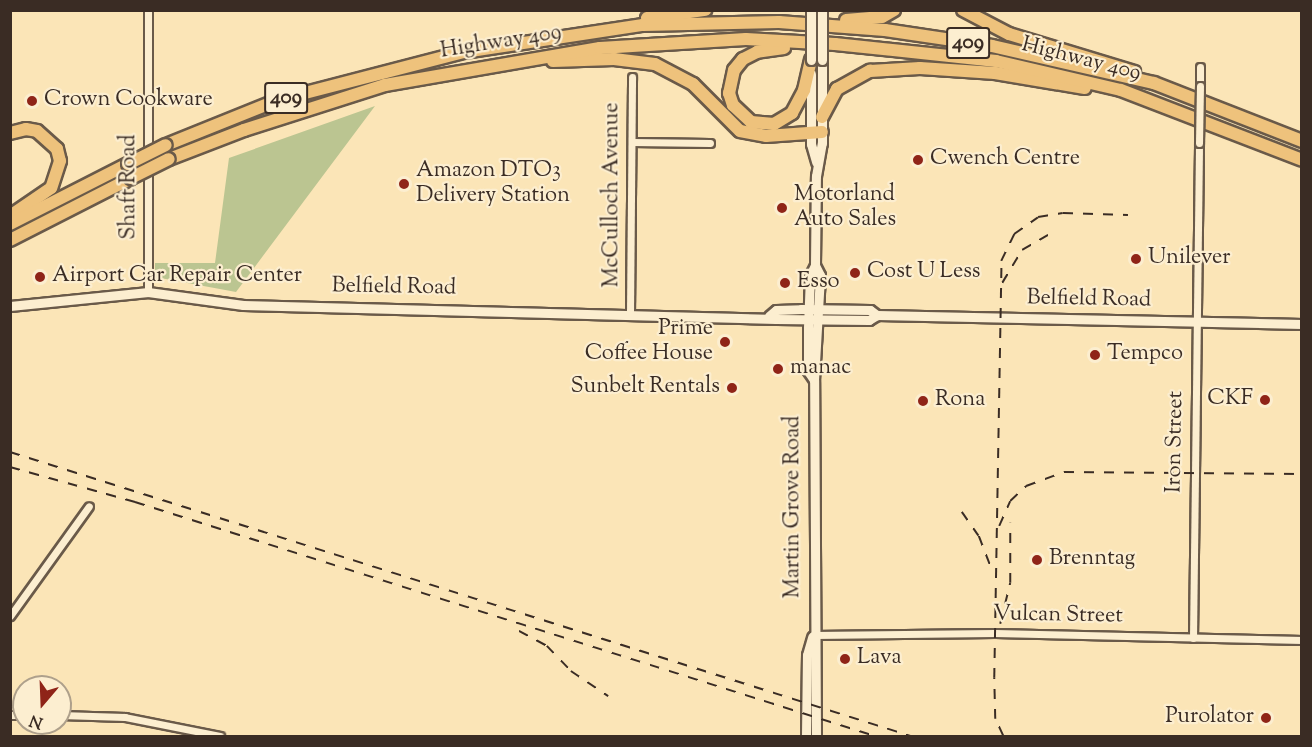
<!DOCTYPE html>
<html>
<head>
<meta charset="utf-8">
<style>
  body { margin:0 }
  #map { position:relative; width:1312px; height:747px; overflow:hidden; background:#fbe5b7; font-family:"Sorts Mill Goudy",serif }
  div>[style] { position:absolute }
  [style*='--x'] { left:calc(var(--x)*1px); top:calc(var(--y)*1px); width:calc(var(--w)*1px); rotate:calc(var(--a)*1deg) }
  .green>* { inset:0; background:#bbc591 }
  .roads { filter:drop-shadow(2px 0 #6a5a49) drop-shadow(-2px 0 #6a5a49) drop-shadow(0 2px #6a5a49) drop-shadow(0 -2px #6a5a49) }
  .minor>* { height:7px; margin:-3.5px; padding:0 3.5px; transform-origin:3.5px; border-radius:3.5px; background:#fceed0 }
  .secondary>* { height:9px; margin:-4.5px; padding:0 4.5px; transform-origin:4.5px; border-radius:4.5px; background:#fceed0 }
  .motorway>* { height:12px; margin:-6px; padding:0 6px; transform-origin:6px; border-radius:6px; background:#eec27c }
  .rail>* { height:1.5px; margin-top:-0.75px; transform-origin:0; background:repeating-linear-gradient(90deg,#3a2c24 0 10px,transparent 0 20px) }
  .bridges { filter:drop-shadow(2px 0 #6a5a49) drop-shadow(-2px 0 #6a5a49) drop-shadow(0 2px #6a5a49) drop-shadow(0 -2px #6a5a49) }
  .minor-bridge>* { height:7px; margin:-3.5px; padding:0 3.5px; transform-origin:3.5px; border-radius:3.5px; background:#fceed0 }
  .secondary-bridge>* { height:9px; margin:-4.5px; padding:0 4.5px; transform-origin:4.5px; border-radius:4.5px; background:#fceed0 }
  .motorway-bridge>* { height:12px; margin:-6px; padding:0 6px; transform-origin:6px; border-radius:6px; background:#eec27c }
  .dots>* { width:16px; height:16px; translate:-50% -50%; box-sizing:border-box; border:3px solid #fceed0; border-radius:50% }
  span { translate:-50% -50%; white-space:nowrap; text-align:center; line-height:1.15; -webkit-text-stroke:4.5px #fceed0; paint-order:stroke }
  .shield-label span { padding:2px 4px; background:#fceed0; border:2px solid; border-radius:4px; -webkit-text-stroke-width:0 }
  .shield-label { font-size:21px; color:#3a2c24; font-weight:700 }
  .street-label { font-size:22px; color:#3a2c24 }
  .poi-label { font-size:22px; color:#3a2c24 }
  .left { translate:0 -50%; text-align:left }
  .right { translate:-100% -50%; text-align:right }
  .frame { position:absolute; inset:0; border:12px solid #3a2c24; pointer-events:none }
  .north { position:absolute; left:12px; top:675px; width:60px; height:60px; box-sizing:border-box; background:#fceed0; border:2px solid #aea08b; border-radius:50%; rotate:199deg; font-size:16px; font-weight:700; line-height:24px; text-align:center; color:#3a2c24 }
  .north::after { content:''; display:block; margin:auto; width:21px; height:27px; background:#8f2418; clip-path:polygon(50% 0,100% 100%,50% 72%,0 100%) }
</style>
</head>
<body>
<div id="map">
  <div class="green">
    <div style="clip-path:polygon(375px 106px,236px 292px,155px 277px,155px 263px,215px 263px,229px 158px)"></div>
  </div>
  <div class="roads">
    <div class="minor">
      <div style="--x:1200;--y:86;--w:19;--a:-90"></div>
      <div style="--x:632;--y:142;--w:78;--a:0.7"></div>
      <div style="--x:148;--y:292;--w:282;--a:-90"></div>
      <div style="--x:630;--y:313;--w:236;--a:-89.5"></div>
      <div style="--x:10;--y:616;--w:135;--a:-54.3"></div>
      <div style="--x:813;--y:635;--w:182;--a:-0.6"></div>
      <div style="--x:995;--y:633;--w:307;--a:1.3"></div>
      <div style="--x:1193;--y:638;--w:495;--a:-89.3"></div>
      <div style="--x:10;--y:715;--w:14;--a:0"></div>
      <div style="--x:60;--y:715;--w:65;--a:1.8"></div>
      <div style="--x:125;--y:717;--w:97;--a:11.3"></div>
    </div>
    <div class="secondary">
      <div style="--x:811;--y:74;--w:70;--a:90"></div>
      <div style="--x:811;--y:144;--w:19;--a:74"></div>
      <div style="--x:10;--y:306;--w:139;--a:-5.8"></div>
      <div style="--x:148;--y:292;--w:96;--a:7.8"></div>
      <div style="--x:243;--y:305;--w:533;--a:1.5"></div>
      <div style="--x:776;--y:319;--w:93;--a:0.6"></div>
      <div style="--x:869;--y:320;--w:9;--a:-32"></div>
      <div style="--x:877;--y:315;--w:425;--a:1.2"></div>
      <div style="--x:769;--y:316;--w:9;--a:-41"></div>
      <div style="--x:776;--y:310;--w:25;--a:-2"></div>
      <div style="--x:801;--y:309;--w:69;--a:0.8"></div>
      <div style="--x:870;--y:310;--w:9;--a:36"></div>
      <div style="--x:814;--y:380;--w:11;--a:-124"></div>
      <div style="--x:808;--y:371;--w:43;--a:-90"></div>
      <div style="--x:808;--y:328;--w:53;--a:-87.8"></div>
      <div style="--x:810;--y:275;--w:11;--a:-63"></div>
      <div style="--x:806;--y:736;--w:81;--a:-89.3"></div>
      <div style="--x:807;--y:655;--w:19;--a:-74"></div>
      <div style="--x:816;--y:736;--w:356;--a:-90.3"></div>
      <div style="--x:814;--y:380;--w:105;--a:-86.7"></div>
      <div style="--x:820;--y:275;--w:11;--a:-117"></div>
      <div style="--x:815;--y:265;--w:89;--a:-89.4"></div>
      <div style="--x:816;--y:176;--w:34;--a:-80"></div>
      <div style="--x:822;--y:143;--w:83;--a:-90"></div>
    </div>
    <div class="motorway">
      <div style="--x:963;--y:10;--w:52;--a:27.6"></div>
      <div style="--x:1009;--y:34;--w:131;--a:16.9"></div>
      <div style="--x:647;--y:18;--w:59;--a:-7.9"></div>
      <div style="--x:846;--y:20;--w:36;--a:-5"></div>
      <div style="--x:882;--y:17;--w:14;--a:-30"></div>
      <div style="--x:784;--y:48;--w:27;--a:172"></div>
      <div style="--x:757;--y:52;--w:16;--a:153"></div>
      <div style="--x:743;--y:59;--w:14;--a:129"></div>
      <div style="--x:734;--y:70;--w:24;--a:102"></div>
      <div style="--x:729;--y:93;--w:13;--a:72"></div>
      <div style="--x:733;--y:105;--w:25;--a:43"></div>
      <div style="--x:751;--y:122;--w:23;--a:5"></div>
      <div style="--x:774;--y:124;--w:21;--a:-31"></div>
      <div style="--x:792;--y:113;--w:26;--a:-62"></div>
      <div style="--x:804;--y:90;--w:31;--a:-77"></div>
      <div style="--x:553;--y:61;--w:61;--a:-1.9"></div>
      <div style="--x:614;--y:59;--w:41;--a:7"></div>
      <div style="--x:655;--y:64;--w:43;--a:27.8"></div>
      <div style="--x:693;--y:84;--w:66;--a:45"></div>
      <div style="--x:740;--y:131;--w:26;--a:11"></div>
      <div style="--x:766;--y:136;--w:56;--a:-4.1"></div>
      <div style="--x:822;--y:117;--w:32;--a:-62"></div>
      <div style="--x:837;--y:89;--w:38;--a:-29"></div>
      <div style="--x:870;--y:71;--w:50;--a:-3.4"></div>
      <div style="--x:920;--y:68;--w:75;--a:3.8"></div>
      <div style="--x:995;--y:73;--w:91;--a:9.5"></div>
      <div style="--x:10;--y:133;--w:16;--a:-14"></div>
      <div style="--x:26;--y:129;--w:11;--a:10"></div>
      <div style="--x:37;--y:131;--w:27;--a:42"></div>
      <div style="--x:57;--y:149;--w:12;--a:76"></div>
      <div style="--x:60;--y:161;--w:28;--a:108"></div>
      <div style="--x:51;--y:188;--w:50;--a:145.7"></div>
      <div style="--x:166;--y:145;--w:121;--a:-21.9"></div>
      <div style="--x:278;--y:100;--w:192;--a:-14.5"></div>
      <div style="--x:464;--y:52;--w:181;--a:-8.6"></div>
      <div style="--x:643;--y:25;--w:136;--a:-1.3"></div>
      <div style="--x:779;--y:22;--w:106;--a:4.3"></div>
      <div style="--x:885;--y:30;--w:108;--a:8.5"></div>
      <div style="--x:992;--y:46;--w:166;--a:12.9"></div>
      <div style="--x:1154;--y:83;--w:159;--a:21.4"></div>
      <div style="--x:169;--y:159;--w:80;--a:-21.1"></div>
      <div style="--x:244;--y:130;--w:148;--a:-17.7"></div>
      <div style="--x:385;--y:85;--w:218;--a:-9.8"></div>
      <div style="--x:600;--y:48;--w:146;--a:-3.5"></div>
      <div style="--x:746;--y:39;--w:89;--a:3.2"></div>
      <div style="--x:835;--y:44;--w:162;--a:6"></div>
      <div style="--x:996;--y:61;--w:128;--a:13.1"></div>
      <div style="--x:1121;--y:90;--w:194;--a:21.1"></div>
      <div style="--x:10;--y:224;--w:132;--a:-27"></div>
      <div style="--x:10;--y:240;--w:136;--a:-27.1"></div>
    </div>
  </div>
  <div class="rail">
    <div style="--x:1002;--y:283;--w:39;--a:-59"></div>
    <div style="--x:1022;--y:250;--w:30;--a:-30"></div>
    <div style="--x:10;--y:452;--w:945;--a:17.5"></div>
    <div style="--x:10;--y:467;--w:130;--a:15.6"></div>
    <div style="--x:135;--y:502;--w:776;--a:17.55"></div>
    <div style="--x:962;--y:512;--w:29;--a:55"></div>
    <div style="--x:979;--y:536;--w:36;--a:69"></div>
    <div style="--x:999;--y:526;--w:27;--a:-66"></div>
    <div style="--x:1010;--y:501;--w:22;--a:-43"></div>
    <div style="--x:1026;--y:486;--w:40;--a:-20.2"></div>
    <div style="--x:1064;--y:472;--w:238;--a:0.5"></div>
    <div style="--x:1000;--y:624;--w:42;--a:-76.3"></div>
    <div style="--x:1010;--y:583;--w:60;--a:-90"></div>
    <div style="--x:519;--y:631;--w:32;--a:28"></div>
    <div style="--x:547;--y:646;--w:35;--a:46"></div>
    <div style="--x:571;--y:671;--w:45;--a:34"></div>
    <div style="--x:1003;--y:736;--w:19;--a:-115"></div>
    <div style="--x:995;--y:719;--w:41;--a:-91.4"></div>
    <div style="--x:994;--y:678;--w:417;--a:-89"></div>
    <div style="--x:1001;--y:261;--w:30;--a:-64"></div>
    <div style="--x:1014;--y:234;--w:29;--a:-35"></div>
    <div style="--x:1038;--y:217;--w:25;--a:-9"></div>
    <div style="--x:1063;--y:213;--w:65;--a:1.8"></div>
  </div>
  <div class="bridges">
    <div class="minor-bridge">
      <div style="--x:1199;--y:143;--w:57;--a:-89"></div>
    </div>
    <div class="secondary-bridge">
      <div style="--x:822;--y:10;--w:50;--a:90"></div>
      <div style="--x:811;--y:60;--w:50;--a:-90"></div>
    </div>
    <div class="motorway-bridge">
      <div style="--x:128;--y:164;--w:42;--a:-26.6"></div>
      <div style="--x:131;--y:178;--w:42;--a:-26.6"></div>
    </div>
  </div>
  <div class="dots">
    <div style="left:32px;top:101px;background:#8f2418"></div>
    <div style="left:918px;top:160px;background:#8f2418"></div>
    <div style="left:404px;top:184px;background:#8f2418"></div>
    <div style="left:782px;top:208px;background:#8f2418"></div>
    <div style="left:1136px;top:259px;background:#8f2418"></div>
    <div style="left:855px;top:273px;background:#8f2418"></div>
    <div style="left:40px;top:277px;background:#8f2418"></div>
    <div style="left:785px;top:283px;background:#8f2418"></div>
    <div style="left:725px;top:342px;background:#8f2418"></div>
    <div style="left:1095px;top:355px;background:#8f2418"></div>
    <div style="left:778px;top:369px;background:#8f2418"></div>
    <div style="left:732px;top:388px;background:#8f2418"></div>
    <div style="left:1265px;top:400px;background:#8f2418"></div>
    <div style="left:923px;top:401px;background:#8f2418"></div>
    <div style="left:1037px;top:560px;background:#8f2418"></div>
    <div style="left:845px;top:659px;background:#8f2418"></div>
    <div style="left:1266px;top:718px;background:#8f2418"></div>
  </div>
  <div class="shield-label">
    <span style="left:968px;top:43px">409</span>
    <span style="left:286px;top:98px">409</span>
  </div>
  <div class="street-label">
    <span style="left:501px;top:43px;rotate:-9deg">Highway 409</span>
    <span style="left:1081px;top:60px;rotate:14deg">Highway 409</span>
    <span style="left:130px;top:187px;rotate:-90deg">Shaft Road</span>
    <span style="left:613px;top:195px;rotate:-90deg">McCulloch Avenue</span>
    <span style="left:394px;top:288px;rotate:1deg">Belfield Road</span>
    <span style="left:1089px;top:300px;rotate:1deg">Belfield Road</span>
    <span style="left:1176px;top:442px;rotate:-89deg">Iron Street</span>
    <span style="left:794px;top:507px;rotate:-90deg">Martin Grove Road</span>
    <span style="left:1058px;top:616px;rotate:1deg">Vulcan Street</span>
  </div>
  <div class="poi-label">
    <span class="left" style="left:44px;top:101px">Crown Cookware</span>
    <span class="left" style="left:930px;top:160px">Cwench Centre</span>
    <span class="left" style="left:416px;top:184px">Amazon DTO3<br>Delivery Station</span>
    <span class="left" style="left:794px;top:208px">Motorland<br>Auto Sales</span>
    <span class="left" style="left:1148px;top:259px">Unilever</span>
    <span class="left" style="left:867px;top:273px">Cost U Less</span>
    <span class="left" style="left:52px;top:277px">Airport Car Repair Center</span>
    <span class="left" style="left:797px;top:283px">Esso</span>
    <span class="right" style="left:713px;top:342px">Prime<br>Coffee House</span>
    <span class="left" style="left:1107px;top:355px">Tempco</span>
    <span class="left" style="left:790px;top:369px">manac</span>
    <span class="right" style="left:720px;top:388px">Sunbelt Rentals</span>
    <span class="right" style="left:1253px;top:400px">CKF</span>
    <span class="left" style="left:935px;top:401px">Rona</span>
    <span class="left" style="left:1049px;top:560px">Brenntag</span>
    <span class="left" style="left:857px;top:659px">Lava</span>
    <span class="right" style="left:1254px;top:718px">Purolator</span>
  </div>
  <div class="frame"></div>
  <div class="north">N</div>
</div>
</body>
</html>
